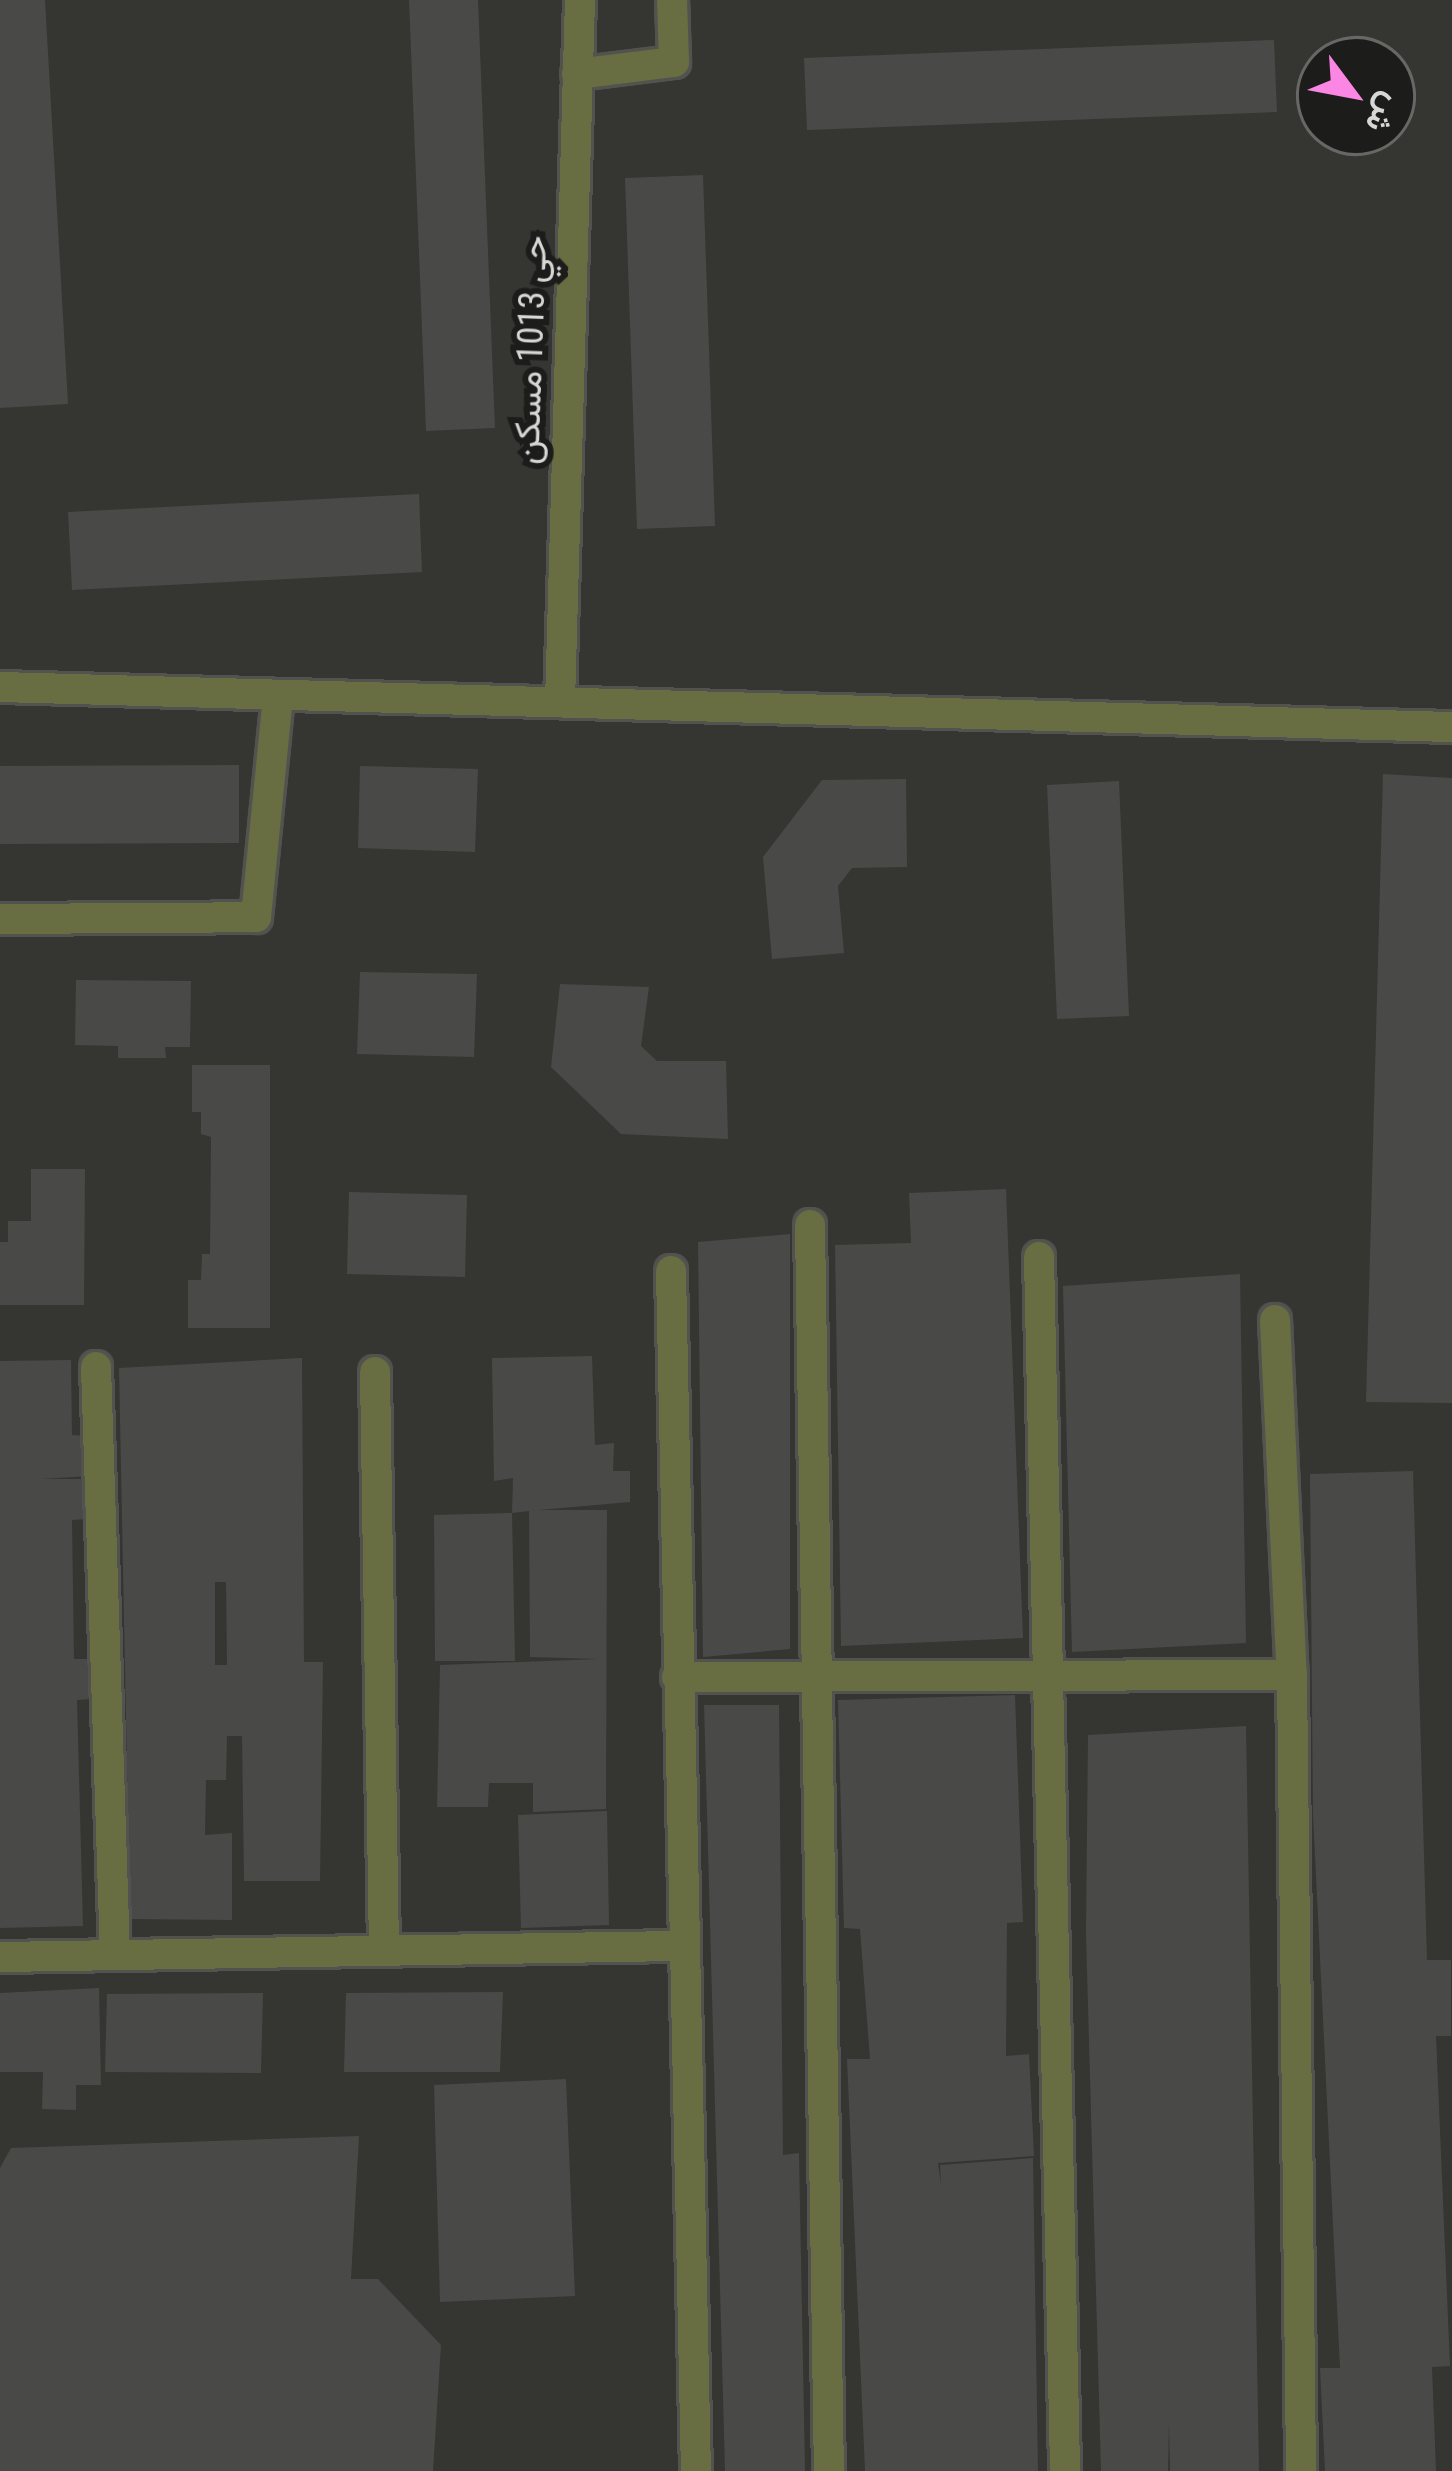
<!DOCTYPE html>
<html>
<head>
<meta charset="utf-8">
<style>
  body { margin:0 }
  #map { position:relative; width:1452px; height:2471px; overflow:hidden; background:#353532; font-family:"Roboto Condensed",Vazirmatn,sans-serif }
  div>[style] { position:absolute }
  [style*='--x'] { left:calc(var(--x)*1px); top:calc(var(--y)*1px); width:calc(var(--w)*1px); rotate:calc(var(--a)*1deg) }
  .building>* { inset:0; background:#494a47 }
  .roads { filter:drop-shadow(3px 0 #52524f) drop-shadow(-3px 0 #52524f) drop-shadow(0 3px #52524f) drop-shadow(0 -3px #52524f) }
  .minor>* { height:30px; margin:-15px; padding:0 15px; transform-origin:15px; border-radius:15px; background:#686e42 }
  span { translate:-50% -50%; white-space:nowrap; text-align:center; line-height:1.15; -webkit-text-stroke:12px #1c1d1b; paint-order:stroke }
  .street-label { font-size:36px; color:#d7d7d5 }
  .north { position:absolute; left:1296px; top:36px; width:120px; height:120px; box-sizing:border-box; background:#1c1d1b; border:3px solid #676765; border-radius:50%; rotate:122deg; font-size:33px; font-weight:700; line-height:48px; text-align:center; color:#d7d7d5 }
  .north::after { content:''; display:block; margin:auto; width:42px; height:54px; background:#fc86e4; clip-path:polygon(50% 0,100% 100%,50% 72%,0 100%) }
</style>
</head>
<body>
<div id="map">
  <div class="building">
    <div style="clip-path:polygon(0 0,45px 0,68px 404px,0 408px)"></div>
    <div style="clip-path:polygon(409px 0,478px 0,495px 428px,426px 431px)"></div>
    <div style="clip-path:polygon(1274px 40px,1277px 112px,807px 130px,804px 58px)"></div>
    <div style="clip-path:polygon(703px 175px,715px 526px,637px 529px,625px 178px)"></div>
    <div style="clip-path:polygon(419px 494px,422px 572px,72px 590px,68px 512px)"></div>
    <div style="clip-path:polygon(239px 765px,239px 843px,0 844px,0 766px)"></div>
    <div style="clip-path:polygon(360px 766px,478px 769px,475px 852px,358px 848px)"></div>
    <div style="clip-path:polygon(1383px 774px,1452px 778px,1452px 1403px,1366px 1402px)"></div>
    <div style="clip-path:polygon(906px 779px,907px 867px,852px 868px,838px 886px,844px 953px,772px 959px,763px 857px,822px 780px)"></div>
    <div style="clip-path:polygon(1119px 781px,1129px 1016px,1057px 1019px,1047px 785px)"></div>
    <div style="clip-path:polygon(360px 972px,477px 974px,474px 1057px,357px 1054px)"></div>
    <div style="clip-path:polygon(76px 980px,191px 981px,190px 1047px,165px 1047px,166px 1058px,118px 1058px,118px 1046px,75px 1045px)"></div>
    <div style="clip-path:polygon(560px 984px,649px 987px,641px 1046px,657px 1061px,726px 1061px,728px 1139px,621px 1134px,551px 1067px)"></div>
    <div style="clip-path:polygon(192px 1065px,270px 1065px,270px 1328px,188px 1328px,188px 1280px,201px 1280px,202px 1254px,210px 1254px,211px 1137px,201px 1134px,201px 1112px,192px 1112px)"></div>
    <div style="clip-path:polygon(31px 1169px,85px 1169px,84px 1305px,0 1305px,0 1242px,8px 1242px,8px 1221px,31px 1221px)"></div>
    <div style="clip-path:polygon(1006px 1189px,1023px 1638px,841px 1646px,835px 1245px,911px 1243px,909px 1193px)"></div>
    <div style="clip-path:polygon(349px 1192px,467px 1195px,465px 1277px,347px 1274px)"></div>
    <div style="clip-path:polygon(790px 1234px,790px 1649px,703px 1657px,698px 1242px)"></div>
    <div style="clip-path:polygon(1240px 1274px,1246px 1643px,1072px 1652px,1063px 1286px)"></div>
    <div style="clip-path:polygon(592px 1356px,595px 1445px,614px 1443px,613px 1471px,630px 1471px,630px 1502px,539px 1510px,607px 1510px,606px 1809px,533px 1812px,533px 1783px,489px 1783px,488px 1807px,437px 1807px,440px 1665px,598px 1659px,530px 1657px,529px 1511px,512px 1513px,513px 1478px,494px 1481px,492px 1358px)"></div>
    <div style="clip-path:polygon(evenodd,302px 1358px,304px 1662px,323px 1662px,320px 1881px,244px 1881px,242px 1736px,227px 1736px,226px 1780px,206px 1780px,205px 1835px,232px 1833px,232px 1920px,130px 1919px,119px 1368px,302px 1358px,215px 1582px,226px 1582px,227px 1665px,215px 1665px,215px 1582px)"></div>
    <div style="clip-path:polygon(71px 1360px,72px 1435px,88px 1436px,90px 1476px,42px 1479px,87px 1479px,89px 1519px,72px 1520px,74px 1659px,91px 1659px,92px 1699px,77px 1700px,83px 1926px,0 1928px,0 1361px)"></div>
    <div style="clip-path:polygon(1413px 1471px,1427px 1960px,1451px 1960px,1451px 2036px,1436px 2036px,1450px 2366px,1432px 2367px,1436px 2471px,1325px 2471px,1320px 2368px,1340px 2368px,1313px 1814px,1310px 1474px)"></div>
    <div style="clip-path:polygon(512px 1513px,515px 1661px,435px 1661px,434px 1515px)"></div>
    <div style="clip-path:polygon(1015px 1695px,1023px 1922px,1007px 1923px,1006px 2056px,1029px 2054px,1034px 2156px,938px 2163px,941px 2184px,940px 2165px,1033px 2158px,1038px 2471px,865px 2471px,847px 2059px,870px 2059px,860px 1929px,844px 1928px,838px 1700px)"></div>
    <div style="clip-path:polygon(704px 1705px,779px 1705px,783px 2155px,799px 2153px,805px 2471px,725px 2471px)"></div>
    <div style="clip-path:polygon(1246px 1726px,1259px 2471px,1170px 2471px,1169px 2423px,1168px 2471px,1101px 2471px,1086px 1934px,1088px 1735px)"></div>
    <div style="clip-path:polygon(607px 1811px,609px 1925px,521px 1928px,518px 1815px)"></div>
    <div style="clip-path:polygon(99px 1988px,101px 2085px,76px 2085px,76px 2110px,42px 2109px,43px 2072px,0 2072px,0 1993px)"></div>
    <div style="clip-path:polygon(503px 1992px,500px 2072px,344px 2072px,346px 1993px)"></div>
    <div style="clip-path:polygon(263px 1993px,261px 2073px,105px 2072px,107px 1994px)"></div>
    <div style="clip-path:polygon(566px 2079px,575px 2296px,440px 2302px,434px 2085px)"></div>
    <div style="clip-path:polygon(359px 2136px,351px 2279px,378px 2279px,441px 2345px,433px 2471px,0 2471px,0 2168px,11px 2148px)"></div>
  </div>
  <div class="roads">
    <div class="minor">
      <div style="--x:577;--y:74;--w:98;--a:-7.1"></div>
      <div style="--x:674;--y:62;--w:62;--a:-91.8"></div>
      <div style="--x:0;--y:687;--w:1453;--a:1.58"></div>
      <div style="--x:560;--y:702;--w:702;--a:-88.37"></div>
      <div style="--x:0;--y:919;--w:256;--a:-0.4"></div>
      <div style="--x:256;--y:917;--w:223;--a:-84.3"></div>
      <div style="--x:810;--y:1225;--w:1246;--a:89.13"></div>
      <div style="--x:1039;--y:1257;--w:1214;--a:88.77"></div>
      <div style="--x:671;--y:1271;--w:1200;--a:88.81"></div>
      <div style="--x:1275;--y:1320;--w:355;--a:87.3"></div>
      <div style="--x:1292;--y:1675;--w:796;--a:89.35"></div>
      <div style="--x:96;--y:1367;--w:588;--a:88.15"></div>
      <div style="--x:375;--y:1372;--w:579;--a:89.11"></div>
      <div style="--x:677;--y:1677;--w:615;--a:-0.19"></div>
      <div style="--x:0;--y:1957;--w:681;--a:-0.93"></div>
    </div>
  </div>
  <div class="street-label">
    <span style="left:531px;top:350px;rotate:-88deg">حي 1013 مسكن</span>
  </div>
  <div class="north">ش</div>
</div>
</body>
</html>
